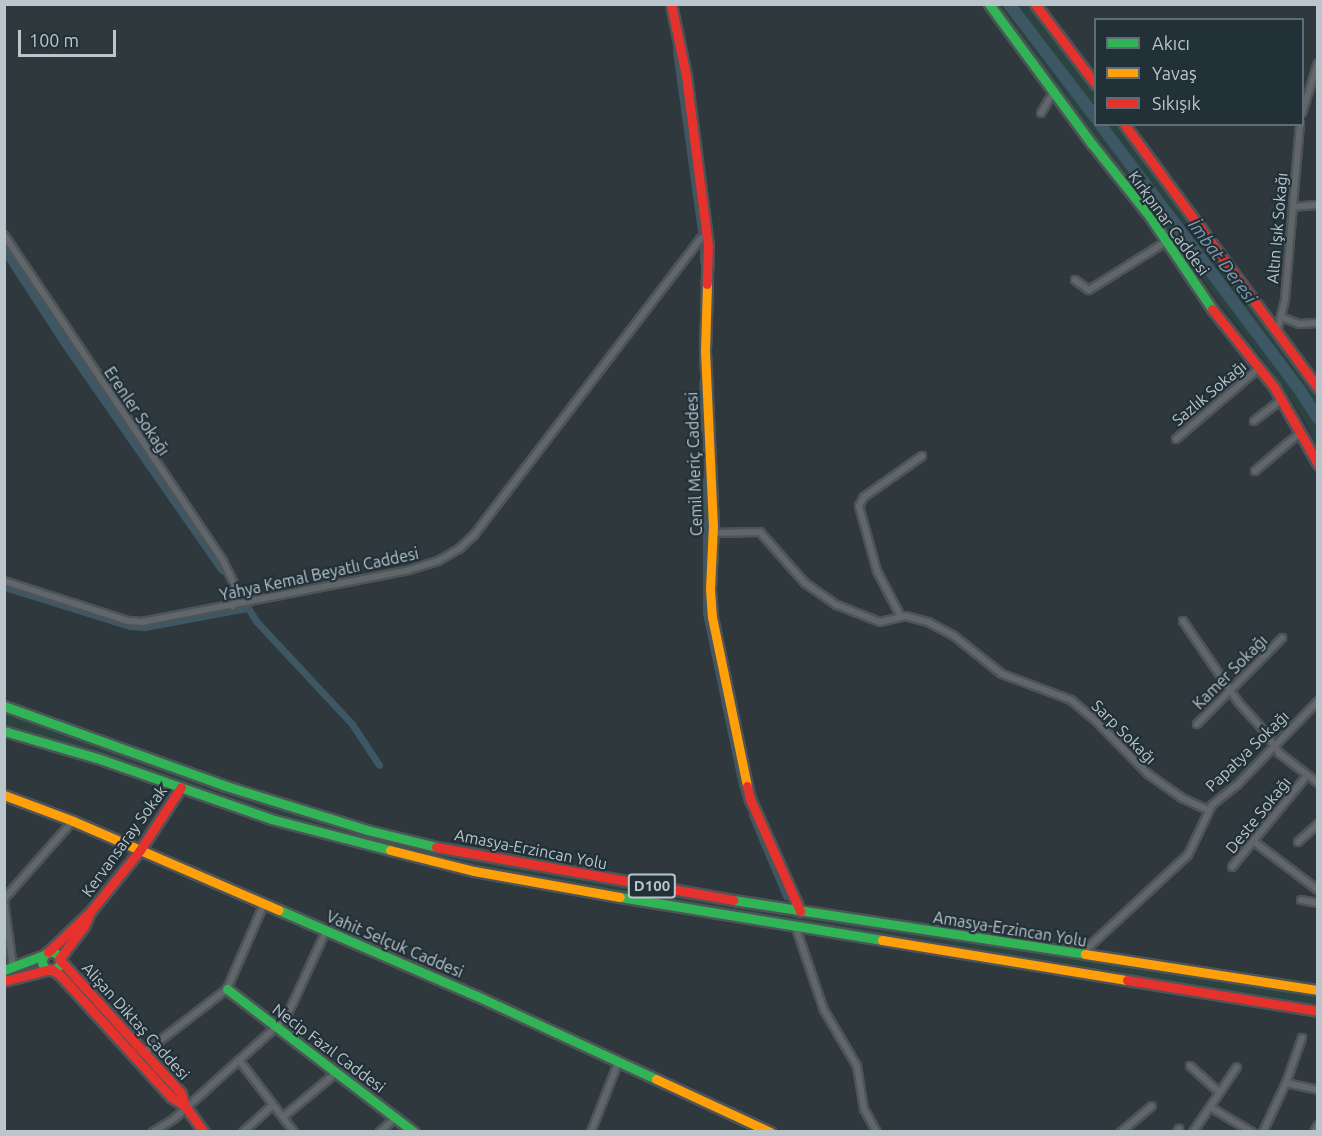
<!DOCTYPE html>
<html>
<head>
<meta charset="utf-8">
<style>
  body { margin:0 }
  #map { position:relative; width:1322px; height:1136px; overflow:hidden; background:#2f383d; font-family:Ubuntu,sans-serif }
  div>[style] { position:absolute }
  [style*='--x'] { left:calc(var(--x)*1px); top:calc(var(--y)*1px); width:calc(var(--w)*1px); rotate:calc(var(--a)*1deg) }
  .green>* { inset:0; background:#2c4441 }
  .canal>* { height:7px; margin:-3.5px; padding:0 3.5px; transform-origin:3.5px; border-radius:3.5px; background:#3d5765 }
  .river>* { height:12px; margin:-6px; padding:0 6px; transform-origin:6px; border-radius:6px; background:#3d5765 }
  .roads { filter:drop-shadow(2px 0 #4d5458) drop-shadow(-2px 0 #4d5458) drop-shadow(0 2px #4d5458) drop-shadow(0 -2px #4d5458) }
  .street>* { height:6px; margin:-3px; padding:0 3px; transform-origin:3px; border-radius:3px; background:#60666a }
  .fast>* { height:9px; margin:-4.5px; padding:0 4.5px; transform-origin:4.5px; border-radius:4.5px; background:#30b455 }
  .fast>.ring { margin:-4.5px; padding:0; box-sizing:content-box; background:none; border:9px solid #30b455; border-radius:50% }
  .slow>* { height:9px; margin:-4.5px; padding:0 4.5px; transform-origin:4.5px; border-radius:4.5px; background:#ff9f0a }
  .jam>* { height:9px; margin:-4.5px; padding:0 4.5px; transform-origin:4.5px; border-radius:4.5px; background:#e5322d }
  span { translate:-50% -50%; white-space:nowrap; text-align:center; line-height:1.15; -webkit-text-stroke:4.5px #223038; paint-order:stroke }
  .shield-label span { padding:2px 4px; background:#223038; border:2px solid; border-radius:4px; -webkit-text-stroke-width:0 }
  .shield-label { font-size:15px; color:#bbc6cc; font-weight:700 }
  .street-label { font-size:16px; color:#bbc6cc }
  .water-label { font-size:18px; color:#7d9dad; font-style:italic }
  .frame { position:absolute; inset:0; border:6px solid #bbc6cc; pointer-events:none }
  .legend { position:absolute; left:1094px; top:18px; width:210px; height:108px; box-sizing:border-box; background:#223038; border:2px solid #5f6c73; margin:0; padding:8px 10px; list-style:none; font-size:18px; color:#bbc6cc }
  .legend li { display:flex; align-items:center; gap:12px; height:30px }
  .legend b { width:30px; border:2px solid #5f6c73 }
  .scale { position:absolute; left:18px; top:30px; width:98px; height:27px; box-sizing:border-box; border:3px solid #bbc6cc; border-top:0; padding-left:8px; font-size:18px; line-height:21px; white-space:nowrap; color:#bbc6cc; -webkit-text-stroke:4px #223038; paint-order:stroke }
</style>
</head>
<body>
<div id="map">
  <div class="green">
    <div style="clip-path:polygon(997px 5px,1030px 5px,1032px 7px,1095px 94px,1096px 124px,1118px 125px,1297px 364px,1317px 396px,1317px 447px,1304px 418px,1264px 360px)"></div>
    <div style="clip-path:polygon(4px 713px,299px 816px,470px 859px,562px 877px,1218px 982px,1317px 995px,1317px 1004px,560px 881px,469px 863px,355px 835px,275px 812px,125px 761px,5px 724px)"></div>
  </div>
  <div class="canal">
    <div style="--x:676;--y:51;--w:183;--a:82.1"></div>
    <div style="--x:703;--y:245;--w:16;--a:90"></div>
    <div style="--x:702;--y:383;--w:46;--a:87.5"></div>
    <div style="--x:706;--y:479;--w:134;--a:90"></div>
    <div style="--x:706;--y:613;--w:176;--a:78.2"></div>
    <div style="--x:742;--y:785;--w:21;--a:73"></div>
    <div style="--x:4;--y:587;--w:132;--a:17.2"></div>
    <div style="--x:130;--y:626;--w:15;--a:4"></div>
    <div style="--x:145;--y:627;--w:105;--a:-10.5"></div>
    <div style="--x:248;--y:608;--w:15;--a:58"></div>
    <div style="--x:256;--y:621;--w:141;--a:47"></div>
    <div style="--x:352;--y:724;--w:49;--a:56.6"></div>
    <div style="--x:752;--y:815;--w:88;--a:67.2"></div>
  </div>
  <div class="river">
    <div style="--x:1009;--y:4;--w:143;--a:52.7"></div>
    <div style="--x:1100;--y:124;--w:335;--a:53.1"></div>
    <div style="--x:1301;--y:392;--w:31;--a:57"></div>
    <div style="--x:4;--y:246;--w:116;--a:57"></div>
    <div style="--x:67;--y:343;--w:275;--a:55.2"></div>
  </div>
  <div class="roads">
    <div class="street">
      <div style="--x:1041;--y:113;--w:26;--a:-59"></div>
      <div style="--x:1302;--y:113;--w:52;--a:-72.3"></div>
      <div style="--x:1293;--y:207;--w:25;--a:-5"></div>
      <div style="--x:4;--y:235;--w:393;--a:56.1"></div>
      <div style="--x:223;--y:561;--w:25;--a:64"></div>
      <div style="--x:234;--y:584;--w:14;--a:82"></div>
      <div style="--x:236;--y:598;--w:9;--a:111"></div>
      <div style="--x:1075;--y:280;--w:17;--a:36"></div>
      <div style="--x:1089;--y:290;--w:92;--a:-32.1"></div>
      <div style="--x:1281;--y:317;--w:19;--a:21"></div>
      <div style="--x:1299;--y:324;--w:19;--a:-3"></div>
      <div style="--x:1277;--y:332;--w:34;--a:-76"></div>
      <div style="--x:1285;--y:299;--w:176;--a:-85.1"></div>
      <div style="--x:1254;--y:421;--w:36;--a:-38"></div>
      <div style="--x:1176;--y:439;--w:109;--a:-40.5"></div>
      <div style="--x:1255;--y:471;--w:60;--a:-40.3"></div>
      <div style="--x:712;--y:533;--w:48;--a:-1.2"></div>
      <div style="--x:760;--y:532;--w:68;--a:48.6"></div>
      <div style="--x:805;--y:583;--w:39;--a:35"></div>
      <div style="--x:837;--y:605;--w:46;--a:21.6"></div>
      <div style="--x:880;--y:622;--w:26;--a:-13"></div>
      <div style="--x:905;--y:616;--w:24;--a:15"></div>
      <div style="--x:928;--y:622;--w:30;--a:28"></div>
      <div style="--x:954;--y:636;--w:61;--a:38.4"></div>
      <div style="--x:1002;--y:674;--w:74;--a:20.6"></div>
      <div style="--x:1071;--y:700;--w:30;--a:40"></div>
      <div style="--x:1094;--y:719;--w:77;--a:45.5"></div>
      <div style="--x:1148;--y:774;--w:42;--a:35.2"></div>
      <div style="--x:1182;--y:798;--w:29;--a:25"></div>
      <div style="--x:4;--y:581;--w:130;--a:17.9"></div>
      <div style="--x:128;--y:621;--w:14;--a:4"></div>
      <div style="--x:142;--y:622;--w:272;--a:-11"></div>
      <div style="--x:409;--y:570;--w:30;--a:-17"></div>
      <div style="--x:438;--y:561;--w:24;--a:-30"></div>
      <div style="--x:459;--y:549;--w:21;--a:-43"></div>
      <div style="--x:474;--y:535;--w:372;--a:-52.6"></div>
      <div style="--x:700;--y:239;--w:8;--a:-30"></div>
      <div style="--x:901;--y:617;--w:52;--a:-117.6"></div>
      <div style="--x:877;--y:571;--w:67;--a:-105.5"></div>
      <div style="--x:859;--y:506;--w:10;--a:-61"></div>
      <div style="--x:864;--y:497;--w:71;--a:-35.3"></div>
      <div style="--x:1183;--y:621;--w:99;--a:55.7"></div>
      <div style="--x:1239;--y:703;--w:40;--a:48"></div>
      <div style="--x:1266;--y:733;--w:24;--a:57"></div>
      <div style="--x:1279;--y:753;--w:49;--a:37.6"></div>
      <div style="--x:1197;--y:724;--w:121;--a:-45.3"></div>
      <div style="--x:1253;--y:841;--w:81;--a:37"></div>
      <div style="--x:1298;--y:842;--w:27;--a:-42"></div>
      <div style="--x:1232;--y:867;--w:114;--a:-50.7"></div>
      <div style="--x:4;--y:899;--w:104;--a:-48.5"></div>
      <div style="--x:1301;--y:900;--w:17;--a:10"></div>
      <div style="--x:4;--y:901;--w:67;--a:82.2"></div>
      <div style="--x:795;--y:925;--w:90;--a:71.2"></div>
      <div style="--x:824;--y:1010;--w:65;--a:59.5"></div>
      <div style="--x:857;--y:1066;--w:44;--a:80.8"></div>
      <div style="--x:864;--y:1109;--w:26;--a:61"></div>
      <div style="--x:1081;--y:954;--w:146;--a:-42.8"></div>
      <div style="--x:1188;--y:855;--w:55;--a:-64.4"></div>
      <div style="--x:1212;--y:805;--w:32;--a:-39"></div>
      <div style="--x:1237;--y:785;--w:117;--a:-46"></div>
      <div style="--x:144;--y:1053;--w:105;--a:-37.6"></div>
      <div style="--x:227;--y:989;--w:93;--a:-66.5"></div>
      <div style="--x:239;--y:1060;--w:91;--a:52.6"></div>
      <div style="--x:1190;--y:1066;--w:39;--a:42"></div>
      <div style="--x:1286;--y:1083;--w:33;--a:12"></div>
      <div style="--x:1210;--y:1107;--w:49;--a:30.8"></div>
      <div style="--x:283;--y:1117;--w:69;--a:-39.7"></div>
      <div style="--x:153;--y:1132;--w:26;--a:-32"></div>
      <div style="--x:175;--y:1118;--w:149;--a:-42"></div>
      <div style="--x:286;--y:1018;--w:96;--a:-65.3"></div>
      <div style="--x:243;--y:1132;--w:40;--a:-42"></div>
      <div style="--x:380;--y:1132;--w:22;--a:-43"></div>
      <div style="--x:591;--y:1132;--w:74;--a:-68.6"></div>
      <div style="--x:1121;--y:1132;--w:40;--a:-40"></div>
      <div style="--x:1177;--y:1132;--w:4;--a:-56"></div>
      <div style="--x:1193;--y:1132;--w:78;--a:-55.9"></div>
      <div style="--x:1263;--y:1132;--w:54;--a:-64.9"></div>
      <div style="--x:1286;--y:1083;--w:48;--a:-70.4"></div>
      <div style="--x:1314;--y:1132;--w:8;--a:-60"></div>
    </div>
    <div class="fast">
      <div style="--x:989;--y:4;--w:174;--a:53.7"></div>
      <div style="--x:1092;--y:144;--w:93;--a:51.5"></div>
      <div style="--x:1150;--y:217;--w:111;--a:56"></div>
      <div style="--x:4;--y:706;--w:236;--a:19.8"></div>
      <div style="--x:226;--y:786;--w:148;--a:17.3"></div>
      <div style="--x:367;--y:830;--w:71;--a:13.8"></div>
      <div style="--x:4;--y:731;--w:97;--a:16.2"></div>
      <div style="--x:97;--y:758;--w:184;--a:19.3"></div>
      <div style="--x:271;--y:819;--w:123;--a:14.6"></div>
      <div style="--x:620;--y:897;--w:266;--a:9.3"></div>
      <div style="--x:733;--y:900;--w:356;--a:8.7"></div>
      <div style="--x:279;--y:910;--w:216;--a:23.5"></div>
      <div style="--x:477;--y:996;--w:197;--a:24.9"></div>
      <div class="ring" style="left:42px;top:952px;width:9px;height:9px"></div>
      <div style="--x:4;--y:970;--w:43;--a:-20.6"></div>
      <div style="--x:227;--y:989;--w:235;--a:37.4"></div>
    </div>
    <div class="slow">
      <div style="--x:707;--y:284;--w:67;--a:91.7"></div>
      <div style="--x:705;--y:351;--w:174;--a:87.4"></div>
      <div style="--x:713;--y:525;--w:64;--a:92.7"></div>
      <div style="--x:710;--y:589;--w:28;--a:86"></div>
      <div style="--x:712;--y:617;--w:173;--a:78.3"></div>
      <div style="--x:4;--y:795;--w:74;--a:20.6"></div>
      <div style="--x:73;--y:821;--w:224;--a:23.4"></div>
      <div style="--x:390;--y:850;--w:87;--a:14"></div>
      <div style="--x:474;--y:871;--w:148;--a:10.1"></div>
      <div style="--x:882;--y:940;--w:248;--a:9.3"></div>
      <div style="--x:1085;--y:954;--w:236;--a:8.8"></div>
      <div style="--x:656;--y:1079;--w:126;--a:24.9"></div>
    </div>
    <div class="jam">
      <div style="--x:671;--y:4;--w:74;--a:78.2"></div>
      <div style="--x:686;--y:76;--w:171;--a:82.6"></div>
      <div style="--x:708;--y:246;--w:38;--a:92"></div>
      <div style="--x:1035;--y:4;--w:101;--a:53"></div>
      <div style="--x:1124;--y:124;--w:328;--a:53.7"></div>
      <div style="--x:1212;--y:309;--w:100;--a:51.5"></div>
      <div style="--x:1274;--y:387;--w:89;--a:60.3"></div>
      <div style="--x:747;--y:786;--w:13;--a:77"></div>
      <div style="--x:750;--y:799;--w:123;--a:65.9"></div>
      <div style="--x:436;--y:847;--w:302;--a:10.1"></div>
      <div style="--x:90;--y:912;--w:15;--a:113"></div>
      <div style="--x:84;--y:926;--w:41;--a:127.1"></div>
      <div style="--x:59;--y:959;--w:181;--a:47.7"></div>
      <div style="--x:181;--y:1093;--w:14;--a:73"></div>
      <div style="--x:185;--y:1106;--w:32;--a:54"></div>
      <div style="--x:48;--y:952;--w:58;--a:-43.6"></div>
      <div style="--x:90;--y:912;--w:80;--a:-51.1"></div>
      <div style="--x:140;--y:850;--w:75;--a:-56.9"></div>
      <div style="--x:1127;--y:980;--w:193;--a:9.2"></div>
      <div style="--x:4;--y:981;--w:49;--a:-14.3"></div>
      <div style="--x:51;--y:969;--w:11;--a:34"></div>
      <div style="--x:60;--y:975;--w:165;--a:47.7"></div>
      <div style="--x:171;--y:1097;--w:17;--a:33"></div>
    </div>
  </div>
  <div class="shield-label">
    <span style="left:652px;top:886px">D100</span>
  </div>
  <div class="street-label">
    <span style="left:1169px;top:223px;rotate:54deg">Kırkpınar Caddesi</span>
    <span style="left:1277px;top:228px;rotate:-85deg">Altın Işık Sokağı</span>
    <span style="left:1209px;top:393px;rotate:-40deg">Sazlık Sokağı</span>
    <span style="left:137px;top:411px;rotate:56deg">Erenler Sokağı</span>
    <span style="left:694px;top:464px;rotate:-92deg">Cemil Meriç Caddesi</span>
    <span style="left:319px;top:574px;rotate:-12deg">Yahya Kemal Beyatlı Caddesi</span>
    <span style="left:1230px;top:672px;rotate:-45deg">Kamer Sokağı</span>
    <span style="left:1124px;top:732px;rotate:45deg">Sarp Sokağı</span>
    <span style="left:1247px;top:751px;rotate:-44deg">Papatya Sokağı</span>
    <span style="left:1258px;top:815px;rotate:-51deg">Deste Sokağı</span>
    <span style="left:124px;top:841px;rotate:-54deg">Kervansaray Sokak</span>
    <span style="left:531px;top:849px;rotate:11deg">Amasya-Erzincan Yolu</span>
    <span style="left:1010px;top:929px;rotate:9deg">Amasya-Erzincan Yolu</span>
    <span style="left:395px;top:944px;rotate:23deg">Vahit Selçuk Caddesi</span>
    <span style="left:136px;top:1021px;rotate:48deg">Alişan Diktaş Caddesi</span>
    <span style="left:329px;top:1048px;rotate:37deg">Necip Fazıl Caddesi</span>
  </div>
  <div class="water-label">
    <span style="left:1223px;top:261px;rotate:53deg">İmbat Deresi</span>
  </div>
  <div class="frame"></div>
  <ul class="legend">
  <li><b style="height:8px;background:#30b455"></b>Akıcı</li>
  <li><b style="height:8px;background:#ff9f0a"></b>Yavaş</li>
  <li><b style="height:8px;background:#e5322d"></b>Sıkışık</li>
  </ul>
  <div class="scale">100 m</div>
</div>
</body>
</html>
